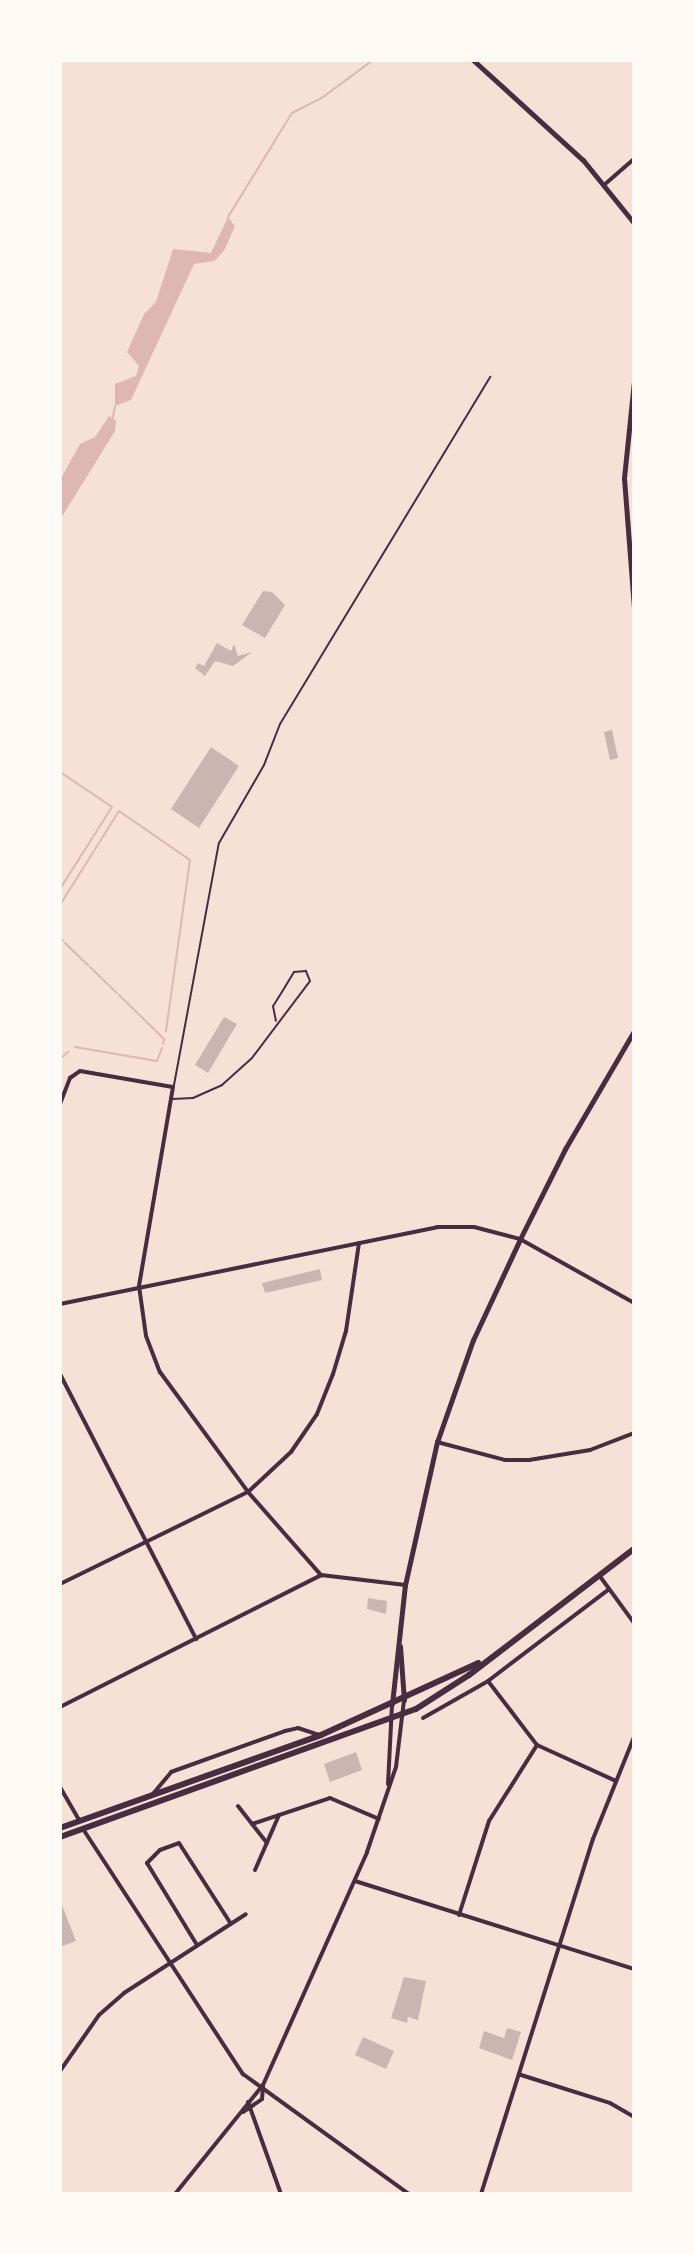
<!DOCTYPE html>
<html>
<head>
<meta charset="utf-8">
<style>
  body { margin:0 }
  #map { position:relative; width:694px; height:2254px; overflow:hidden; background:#f7e1d7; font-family:"Exo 2",sans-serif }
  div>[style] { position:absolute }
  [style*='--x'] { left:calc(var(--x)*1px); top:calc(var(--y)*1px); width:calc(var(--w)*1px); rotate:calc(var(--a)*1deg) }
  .water>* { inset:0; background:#dcb8b0 }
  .stream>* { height:2px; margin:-1px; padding:0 1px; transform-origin:1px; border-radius:1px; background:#dcb8b0 }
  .building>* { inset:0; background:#ccb4b1 }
  .service>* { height:2px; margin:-1px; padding:0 1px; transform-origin:1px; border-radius:1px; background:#4a2c40 }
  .minor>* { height:4px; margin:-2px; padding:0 2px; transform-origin:2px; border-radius:2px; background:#4a2c40 }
  .tertiary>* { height:5px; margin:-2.5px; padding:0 2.5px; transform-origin:2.5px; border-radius:2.5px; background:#4a2c40 }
  .primary>* { height:6px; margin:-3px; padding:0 3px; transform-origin:3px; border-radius:3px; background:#4a2c40 }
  span { translate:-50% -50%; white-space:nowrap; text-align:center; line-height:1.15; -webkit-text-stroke:8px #fffaf5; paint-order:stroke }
  .frame { position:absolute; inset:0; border:62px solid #fffaf5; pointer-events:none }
</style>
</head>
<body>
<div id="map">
  <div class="water">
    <div style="clip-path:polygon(228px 217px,235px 226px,224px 251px,214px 261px,194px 264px,131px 400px,115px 406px,115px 384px,136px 376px,139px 366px,127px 352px,144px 314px,156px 302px,173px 249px,211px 253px)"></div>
    <div style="clip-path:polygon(109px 416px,116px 420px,115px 431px,60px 520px,60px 480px,80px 444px,95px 437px)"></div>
  </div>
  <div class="stream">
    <div style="--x:228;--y:217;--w:122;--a:-58.4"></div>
    <div style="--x:292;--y:113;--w:35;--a:-27"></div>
    <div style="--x:323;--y:97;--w:62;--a:-36.5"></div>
    <div style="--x:113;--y:417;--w:11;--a:-80"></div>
    <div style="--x:60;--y:772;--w:63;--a:33.9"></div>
    <div style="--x:112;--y:807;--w:97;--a:122.4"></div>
    <div style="--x:60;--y:905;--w:111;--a:-57.9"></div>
    <div style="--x:119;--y:811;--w:86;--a:34.6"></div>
    <div style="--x:190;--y:860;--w:173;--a:98"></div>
    <div style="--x:60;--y:938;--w:4;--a:45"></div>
    <div style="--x:65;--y:943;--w:32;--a:44"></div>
    <div style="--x:90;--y:967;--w:37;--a:44"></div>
    <div style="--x:119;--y:995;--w:63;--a:44.4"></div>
    <div style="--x:164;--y:1039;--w:5;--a:101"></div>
    <div style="--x:75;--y:1047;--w:83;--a:9.7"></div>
    <div style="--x:157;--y:1061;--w:14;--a:-69"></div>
    <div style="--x:60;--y:1059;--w:11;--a:-41"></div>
  </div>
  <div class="building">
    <div style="clip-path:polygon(263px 591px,272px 592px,285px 605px,265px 638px,242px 625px)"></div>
    <div style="clip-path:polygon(217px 643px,231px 651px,234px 644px,238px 656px,252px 652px,233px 666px,215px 661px,205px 676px,195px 668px,198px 663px,204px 666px)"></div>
    <div style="clip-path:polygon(612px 730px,618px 758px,610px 760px,604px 732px)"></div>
    <div style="clip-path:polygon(211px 747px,239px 766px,199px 828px,171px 809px)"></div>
    <div style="clip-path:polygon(224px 1017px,237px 1024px,208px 1073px,195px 1065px)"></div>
    <div style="clip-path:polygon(320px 1269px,322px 1280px,265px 1293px,262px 1283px)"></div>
    <div style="clip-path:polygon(368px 1598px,387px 1601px,386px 1614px,367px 1609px)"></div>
    <div style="clip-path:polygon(356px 1752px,362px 1770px,330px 1782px,324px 1764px)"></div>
    <div style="clip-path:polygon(60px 1900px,76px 1941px,60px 1947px)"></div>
    <div style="clip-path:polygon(404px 1977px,426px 1981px,418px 2020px,408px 2017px,407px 2023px,391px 2018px)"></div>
    <div style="clip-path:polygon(507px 2028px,521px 2032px,512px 2060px,479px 2048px,484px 2031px,504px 2038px)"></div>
    <div style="clip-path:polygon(363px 2037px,394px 2051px,386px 2069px,355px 2055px)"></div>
  </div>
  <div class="service">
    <div style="--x:174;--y:1085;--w:246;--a:-79.5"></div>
    <div style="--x:219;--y:843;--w:90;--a:-60"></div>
    <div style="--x:264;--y:765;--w:44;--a:-68.7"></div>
    <div style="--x:280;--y:724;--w:406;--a:-58.8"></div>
    <div style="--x:172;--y:1099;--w:21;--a:-3"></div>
    <div style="--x:193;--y:1098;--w:32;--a:-24"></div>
    <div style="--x:222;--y:1085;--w:40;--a:-42"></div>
    <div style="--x:252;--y:1058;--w:96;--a:-53"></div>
    <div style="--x:310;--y:981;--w:11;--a:-112"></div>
    <div style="--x:306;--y:971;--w:12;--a:175"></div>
    <div style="--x:294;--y:972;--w:17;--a:121"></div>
    <div style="--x:285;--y:987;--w:22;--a:122"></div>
    <div style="--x:273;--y:1006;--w:15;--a:79"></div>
  </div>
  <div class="minor">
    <div style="--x:604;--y:185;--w:40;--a:-41"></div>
    <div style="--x:60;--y:1104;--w:28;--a:-69"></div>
    <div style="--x:70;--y:1078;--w:12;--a:-35"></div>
    <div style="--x:80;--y:1071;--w:94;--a:9.8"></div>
    <div style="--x:173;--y:1087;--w:202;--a:99.7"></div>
    <div style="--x:139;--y:1286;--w:50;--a:82"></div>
    <div style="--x:146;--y:1336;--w:39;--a:69"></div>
    <div style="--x:160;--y:1372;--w:149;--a:53.7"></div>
    <div style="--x:248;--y:1492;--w:111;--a:48.7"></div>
    <div style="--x:321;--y:1575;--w:85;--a:6.8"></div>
    <div style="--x:60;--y:1304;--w:385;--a:-11.5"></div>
    <div style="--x:437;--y:1227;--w:37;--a:0"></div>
    <div style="--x:474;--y:1227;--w:48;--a:14.6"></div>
    <div style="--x:520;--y:1239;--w:131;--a:29.3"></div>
    <div style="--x:60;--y:1374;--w:298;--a:62.8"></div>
    <div style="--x:437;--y:1442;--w:70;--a:14.8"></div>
    <div style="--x:505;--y:1460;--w:24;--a:0"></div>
    <div style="--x:529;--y:1460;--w:62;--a:-9.3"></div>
    <div style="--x:590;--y:1450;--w:47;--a:-21.1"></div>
    <div style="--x:599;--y:1575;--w:59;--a:53.9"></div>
    <div style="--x:60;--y:1584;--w:209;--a:-26.1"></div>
    <div style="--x:248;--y:1492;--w:59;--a:-42.9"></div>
    <div style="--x:291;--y:1452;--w:46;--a:-55.6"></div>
    <div style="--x:317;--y:1414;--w:43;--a:-68.2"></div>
    <div style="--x:333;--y:1374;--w:45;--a:-73.2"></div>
    <div style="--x:346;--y:1331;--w:89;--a:-81.6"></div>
    <div style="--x:488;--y:1681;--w:81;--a:52.6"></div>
    <div style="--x:537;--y:1745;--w:87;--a:24.5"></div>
    <div style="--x:60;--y:1707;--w:292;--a:-26.8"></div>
    <div style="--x:423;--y:1718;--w:75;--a:-29.6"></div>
    <div style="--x:488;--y:1681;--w:152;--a:-37.2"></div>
    <div style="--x:388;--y:1784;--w:79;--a:-87.1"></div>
    <div style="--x:60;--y:1787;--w:39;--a:60"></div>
    <div style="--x:152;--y:1795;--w:30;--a:-50"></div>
    <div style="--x:171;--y:1772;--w:121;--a:-19.8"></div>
    <div style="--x:285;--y:1731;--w:13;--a:-13"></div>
    <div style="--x:298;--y:1728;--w:22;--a:18"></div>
    <div style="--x:238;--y:1806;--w:47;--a:51.9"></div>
    <div style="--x:252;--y:1824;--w:82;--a:-18.4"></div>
    <div style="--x:330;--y:1798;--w:53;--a:23.2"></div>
    <div style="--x:83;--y:1829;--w:293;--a:56.9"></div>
    <div style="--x:243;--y:2074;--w:205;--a:35.9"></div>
    <div style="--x:255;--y:1870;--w:60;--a:-66.4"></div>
    <div style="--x:355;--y:1881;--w:293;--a:17.5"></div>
    <div style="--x:459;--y:1915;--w:99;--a:-72.3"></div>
    <div style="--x:489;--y:1821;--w:90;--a:-57.7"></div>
    <div style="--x:197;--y:1945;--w:96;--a:-121.4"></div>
    <div style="--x:147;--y:1863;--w:18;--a:-45"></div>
    <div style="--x:160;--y:1850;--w:20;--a:-20"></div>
    <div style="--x:179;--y:1843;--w:96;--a:57.3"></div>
    <div style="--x:60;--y:2071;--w:68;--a:-55.1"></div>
    <div style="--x:99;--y:2015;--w:33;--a:-41"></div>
    <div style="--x:124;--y:1993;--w:145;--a:-32.9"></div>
    <div style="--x:521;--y:2075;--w:93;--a:17.5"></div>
    <div style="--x:610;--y:2103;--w:28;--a:30"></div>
    <div style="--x:248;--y:2102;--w:98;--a:70.3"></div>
    <div style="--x:243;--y:2112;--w:23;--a:-34"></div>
    <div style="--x:262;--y:2099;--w:12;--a:-85"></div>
    <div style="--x:175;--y:2194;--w:140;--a:-51.1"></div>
    <div style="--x:263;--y:2085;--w:255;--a:-65.9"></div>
    <div style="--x:367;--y:1852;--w:90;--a:-71.2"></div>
    <div style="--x:396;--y:1767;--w:67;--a:-83.2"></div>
    <div style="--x:481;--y:2194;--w:372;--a:-72.5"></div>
    <div style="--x:593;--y:1839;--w:110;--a:-68.1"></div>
  </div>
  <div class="tertiary">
    <div style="--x:473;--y:60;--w:149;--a:42.3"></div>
    <div style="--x:583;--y:160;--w:81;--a:51"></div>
    <div style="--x:634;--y:381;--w:98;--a:95.9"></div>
    <div style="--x:624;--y:478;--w:131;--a:85.6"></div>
    <div style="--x:400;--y:1646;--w:54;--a:85.8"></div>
    <div style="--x:392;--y:1704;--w:120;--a:-83.8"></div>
    <div style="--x:405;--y:1585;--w:147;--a:-77.4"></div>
    <div style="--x:437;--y:1442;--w:108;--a:-70.6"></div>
    <div style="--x:473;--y:1340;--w:111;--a:-65"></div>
    <div style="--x:520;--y:1239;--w:101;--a:-63.4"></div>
    <div style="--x:565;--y:1149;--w:137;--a:-59.7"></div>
  </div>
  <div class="primary">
    <div style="--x:60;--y:1828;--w:277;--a:-19.6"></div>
    <div style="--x:321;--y:1735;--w:173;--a:-24.6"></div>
    <div style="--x:60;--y:1837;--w:378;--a:-19.8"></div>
    <div style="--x:416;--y:1709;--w:63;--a:-32.7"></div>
    <div style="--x:469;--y:1675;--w:208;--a:-37.4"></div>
  </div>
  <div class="frame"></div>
</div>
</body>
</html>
